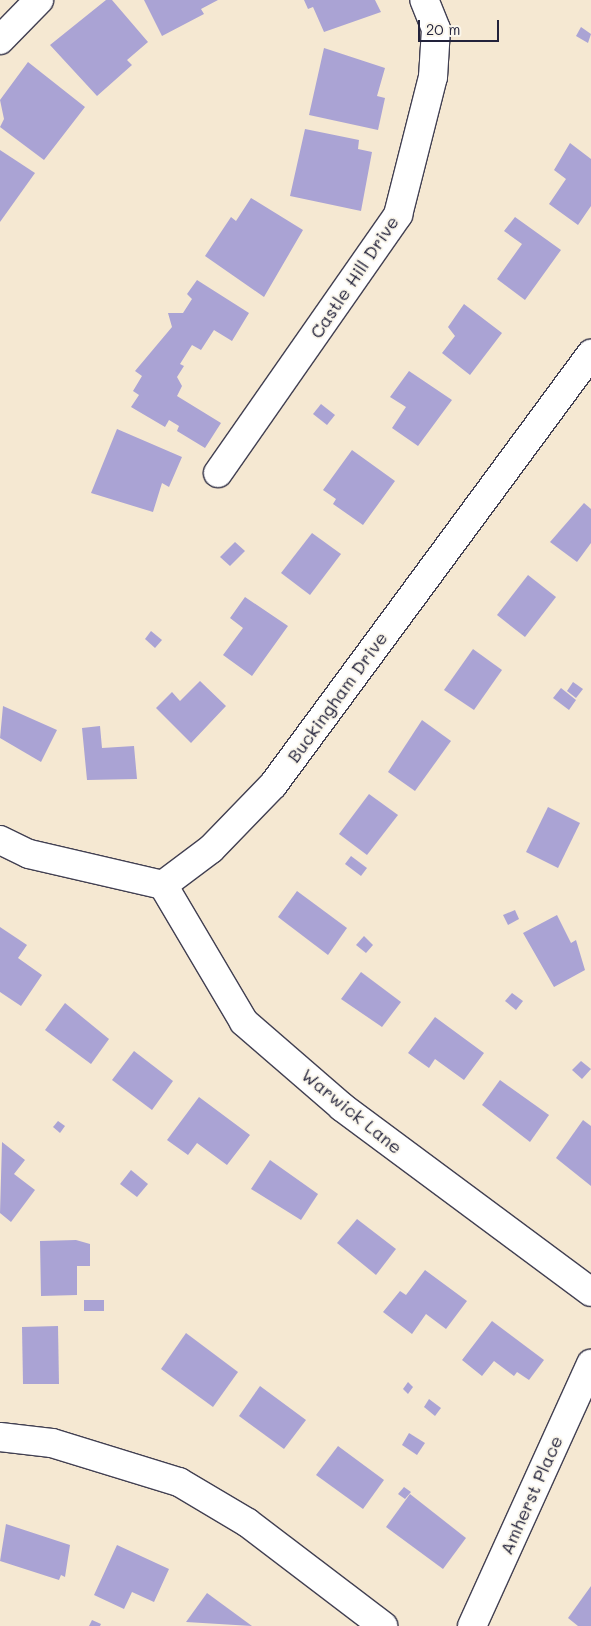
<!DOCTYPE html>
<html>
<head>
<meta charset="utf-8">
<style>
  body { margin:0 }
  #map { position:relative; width:591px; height:1626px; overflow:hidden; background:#f5e8d2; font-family:Mali,sans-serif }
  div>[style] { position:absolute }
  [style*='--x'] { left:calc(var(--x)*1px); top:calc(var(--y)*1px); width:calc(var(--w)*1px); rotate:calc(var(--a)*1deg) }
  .building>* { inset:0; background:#aaa3d4 }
  .roads { filter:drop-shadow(1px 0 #424052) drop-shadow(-1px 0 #424052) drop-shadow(0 1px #424052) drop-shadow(0 -1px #424052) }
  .street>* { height:28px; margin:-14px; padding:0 14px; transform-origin:14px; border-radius:14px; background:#fff }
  span { translate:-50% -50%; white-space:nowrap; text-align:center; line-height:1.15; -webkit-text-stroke:4px #fbf7ec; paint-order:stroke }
  .street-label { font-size:18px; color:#22223b }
  .scale { position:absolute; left:418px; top:20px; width:81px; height:22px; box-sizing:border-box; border:2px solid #22223b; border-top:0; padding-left:6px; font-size:15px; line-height:18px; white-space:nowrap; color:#22223b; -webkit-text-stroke:4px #fbf7ec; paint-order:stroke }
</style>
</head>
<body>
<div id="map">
  <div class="building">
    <div style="clip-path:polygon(106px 0,112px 0,148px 42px,127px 60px,132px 65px,97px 96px,50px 45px)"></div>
    <div style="clip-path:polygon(144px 0,218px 0,201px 9px,204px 14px,162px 36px)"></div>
    <div style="clip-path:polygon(304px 0,375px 0,381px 12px,324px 32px,313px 7px,308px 9px)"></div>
    <div style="clip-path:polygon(581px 27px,591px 34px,588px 43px,576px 36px)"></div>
    <div style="clip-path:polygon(324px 48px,385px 68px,377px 96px,385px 98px,378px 130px,309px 115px)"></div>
    <div style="clip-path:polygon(28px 62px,85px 107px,44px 160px,0 127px,4px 119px,0 100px)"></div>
    <div style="clip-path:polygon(305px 129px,359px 140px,358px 149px,372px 152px,361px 211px,290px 196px)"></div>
    <div style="clip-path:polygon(570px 143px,591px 159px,591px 206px,578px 225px,549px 204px,566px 179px,554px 170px)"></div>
    <div style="clip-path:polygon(0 150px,35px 173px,0 222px)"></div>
    <div style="clip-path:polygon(251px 198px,303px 230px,264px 297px,205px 256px,231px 217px,236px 221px)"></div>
    <div style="clip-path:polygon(515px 217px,561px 250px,525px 300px,497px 279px,522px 244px,504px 231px)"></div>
    <div style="clip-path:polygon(197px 280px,249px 313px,232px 341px,214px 330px,201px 350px,192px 345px,180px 364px,184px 366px,177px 377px,182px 386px,177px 396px,221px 423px,205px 448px,177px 431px,179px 426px,169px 420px,165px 427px,131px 407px,139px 395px,133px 391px,142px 376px,135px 371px,172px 327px,168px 313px,183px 313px,192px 299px,187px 294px)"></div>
    <div style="clip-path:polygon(464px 304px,502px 333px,470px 375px,442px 353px,455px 336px,448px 327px)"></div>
    <div style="clip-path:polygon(409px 371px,452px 400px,418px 446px,392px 428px,406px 407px,390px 397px)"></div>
    <div style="clip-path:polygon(321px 404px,335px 415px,327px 425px,313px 414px)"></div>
    <div style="clip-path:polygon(117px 429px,182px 457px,169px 487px,162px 483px,153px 512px,91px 493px)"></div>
    <div style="clip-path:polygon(352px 450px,395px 481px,363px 525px,333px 504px,336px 499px,323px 490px)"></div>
    <div style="clip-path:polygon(584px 503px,591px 509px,591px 543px,577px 562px,550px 542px)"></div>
    <div style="clip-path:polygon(312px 533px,341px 554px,310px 595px,281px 573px)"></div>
    <div style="clip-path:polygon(235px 542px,245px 551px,230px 566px,220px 557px)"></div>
    <div style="clip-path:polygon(528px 575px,556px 597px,525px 637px,497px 615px)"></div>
    <div style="clip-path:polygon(245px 597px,288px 626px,252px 676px,223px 655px,243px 628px,230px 618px)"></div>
    <div style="clip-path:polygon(151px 631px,162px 640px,155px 648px,145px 639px)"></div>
    <div style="clip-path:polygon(473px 649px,502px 670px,474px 710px,444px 690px)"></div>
    <div style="clip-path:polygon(200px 681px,226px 706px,191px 743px,156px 708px,172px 692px,180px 701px)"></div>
    <div style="clip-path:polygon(573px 682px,583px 689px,576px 698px,567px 691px)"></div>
    <div style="clip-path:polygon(561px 688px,576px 700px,569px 710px,553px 698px)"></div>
    <div style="clip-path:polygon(3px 706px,57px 730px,41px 762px,0 738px)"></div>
    <div style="clip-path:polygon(422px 720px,451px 741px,415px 791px,388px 772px)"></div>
    <div style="clip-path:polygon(100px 726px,102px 748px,134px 746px,137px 779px,87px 780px,82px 728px)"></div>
    <div style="clip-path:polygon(369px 794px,398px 815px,367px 855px,339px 834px)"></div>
    <div style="clip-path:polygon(548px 807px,580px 823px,558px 868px,526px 852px)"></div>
    <div style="clip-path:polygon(351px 856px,367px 868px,361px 876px,345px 864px)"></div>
    <div style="clip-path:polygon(297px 891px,347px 928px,328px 955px,278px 917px)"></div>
    <div style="clip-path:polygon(515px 910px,519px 919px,508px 925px,503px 915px)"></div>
    <div style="clip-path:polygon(557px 915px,571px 943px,576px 940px,585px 970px,554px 987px,523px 933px)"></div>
    <div style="clip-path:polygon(0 927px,27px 945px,18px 958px,42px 975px,21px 1006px,0 992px)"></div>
    <div style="clip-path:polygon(364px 936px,373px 945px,366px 953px,356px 945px)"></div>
    <div style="clip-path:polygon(361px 972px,401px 1002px,382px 1027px,341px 999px)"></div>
    <div style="clip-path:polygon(512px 993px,523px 1001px,516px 1010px,505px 1001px)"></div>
    <div style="clip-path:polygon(65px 1003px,109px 1039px,91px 1064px,45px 1030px)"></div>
    <div style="clip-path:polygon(435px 1017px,484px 1053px,464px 1080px,435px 1059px,429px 1068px,408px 1053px)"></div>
    <div style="clip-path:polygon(134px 1051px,173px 1081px,152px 1110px,112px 1080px)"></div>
    <div style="clip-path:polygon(581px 1061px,591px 1069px,582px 1079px,572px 1070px)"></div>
    <div style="clip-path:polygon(500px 1080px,549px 1115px,530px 1142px,482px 1105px)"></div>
    <div style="clip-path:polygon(199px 1097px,250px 1135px,227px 1165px,197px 1143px,188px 1155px,167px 1140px)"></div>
    <div style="clip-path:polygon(583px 1120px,591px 1126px,591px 1186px,556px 1158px)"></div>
    <div style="clip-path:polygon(58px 1121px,65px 1126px,60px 1133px,53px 1127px)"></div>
    <div style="clip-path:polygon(2px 1142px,25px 1160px,14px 1174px,35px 1190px,11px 1222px,0 1213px)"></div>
    <div style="clip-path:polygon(270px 1160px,318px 1194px,301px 1220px,251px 1189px)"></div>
    <div style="clip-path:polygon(131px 1170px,148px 1184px,137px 1197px,120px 1184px)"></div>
    <div style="clip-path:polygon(357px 1219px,396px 1249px,376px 1275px,337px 1243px)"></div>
    <div style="clip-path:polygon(76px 1240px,90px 1244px,90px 1266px,77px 1266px,77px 1295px,41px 1296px,40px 1241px)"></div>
    <div style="clip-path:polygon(425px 1270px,467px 1301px,446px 1329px,426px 1314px,412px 1334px,383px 1312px,400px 1291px,406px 1295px)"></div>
    <div style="clip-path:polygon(84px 1300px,104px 1300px,104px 1311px,84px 1311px)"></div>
    <div style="clip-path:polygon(492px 1321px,544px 1360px,529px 1380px,517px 1372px,514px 1376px,494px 1361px,482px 1376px,462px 1360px)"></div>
    <div style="clip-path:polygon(58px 1326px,59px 1384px,23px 1384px,22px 1327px)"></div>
    <div style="clip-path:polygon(186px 1333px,238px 1372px,213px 1407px,161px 1369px)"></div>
    <div style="clip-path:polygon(408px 1382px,413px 1387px,408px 1394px,403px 1389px)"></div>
    <div style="clip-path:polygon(260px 1386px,306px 1420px,284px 1449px,239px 1416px)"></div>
    <div style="clip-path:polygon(429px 1399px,441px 1408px,435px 1416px,424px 1407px)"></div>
    <div style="clip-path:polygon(409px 1433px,425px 1443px,417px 1455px,402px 1445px)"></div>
    <div style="clip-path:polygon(338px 1446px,384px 1480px,363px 1509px,316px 1475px)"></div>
    <div style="clip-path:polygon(404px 1487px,411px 1492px,405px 1499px,398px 1494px)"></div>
    <div style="clip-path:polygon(410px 1494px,466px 1538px,443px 1569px,386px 1527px)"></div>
    <div style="clip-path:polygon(6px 1524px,70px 1545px,65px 1577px,61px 1575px,59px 1580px,0 1561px)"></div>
    <div style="clip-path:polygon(117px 1545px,169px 1569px,154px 1602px,132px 1592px,124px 1609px,94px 1595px)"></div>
    <div style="clip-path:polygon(591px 1586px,591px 1626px,578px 1626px,568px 1618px)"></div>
    <div style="clip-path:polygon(207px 1593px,252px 1626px,186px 1622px)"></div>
    <div style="clip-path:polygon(92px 1620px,101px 1624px,100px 1626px,89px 1626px)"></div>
  </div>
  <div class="roads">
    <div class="street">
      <div style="--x:0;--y:40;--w:56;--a:-45.7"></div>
      <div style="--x:218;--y:473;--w:315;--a:-55.1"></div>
      <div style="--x:398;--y:215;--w:142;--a:-75.8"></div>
      <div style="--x:433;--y:77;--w:48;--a:-86.4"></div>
      <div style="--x:436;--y:29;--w:31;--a:-112"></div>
      <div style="--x:0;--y:840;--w:32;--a:26"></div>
      <div style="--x:29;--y:854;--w:138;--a:13"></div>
      <div style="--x:163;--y:885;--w:60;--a:-36.9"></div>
      <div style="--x:211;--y:849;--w:89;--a:-45.9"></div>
      <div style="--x:273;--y:785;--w:536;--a:-53.58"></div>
      <div style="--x:163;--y:885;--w:159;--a:59.4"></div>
      <div style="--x:244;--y:1022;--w:130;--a:40.9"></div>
      <div style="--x:342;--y:1107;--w:310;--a:36.6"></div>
      <div style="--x:0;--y:1437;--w:52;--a:6.6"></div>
      <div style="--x:52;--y:1443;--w:133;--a:17.1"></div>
      <div style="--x:179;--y:1482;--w:80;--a:30.7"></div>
      <div style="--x:248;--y:1523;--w:170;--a:37.3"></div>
      <div style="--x:472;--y:1626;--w:288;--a:-65.6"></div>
    </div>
  </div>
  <div class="street-label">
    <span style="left:354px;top:277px;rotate:-56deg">Castle Hill Drive</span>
    <span style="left:337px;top:697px;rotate:-54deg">Buckingham Drive</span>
    <span style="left:352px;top:1111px;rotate:39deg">Warwick Lane</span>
    <span style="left:531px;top:1495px;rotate:-66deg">Amherst Place</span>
  </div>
  <div class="scale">20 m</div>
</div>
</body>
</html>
